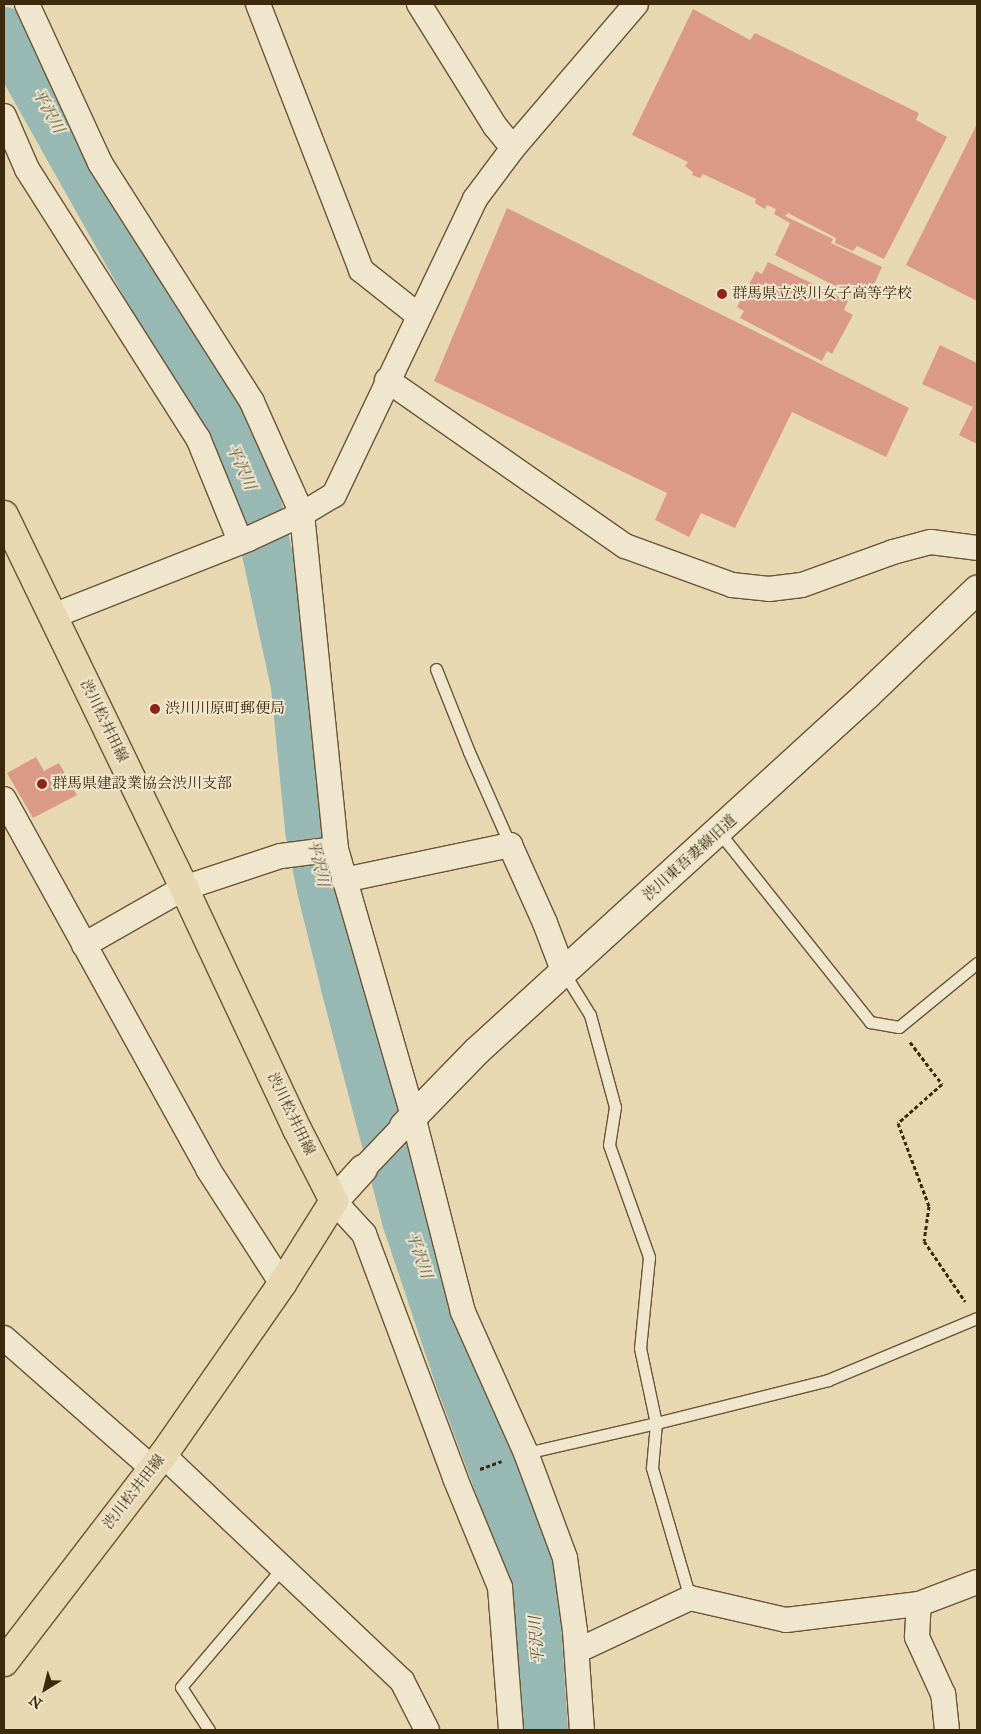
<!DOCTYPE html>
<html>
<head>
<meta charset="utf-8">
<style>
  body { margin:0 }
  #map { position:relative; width:981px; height:1734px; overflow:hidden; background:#e7d8b2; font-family:"IM FELL Great Primer","Noto Serif JP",serif }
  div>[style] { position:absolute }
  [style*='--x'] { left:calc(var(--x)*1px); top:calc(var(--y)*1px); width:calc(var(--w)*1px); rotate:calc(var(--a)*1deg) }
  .river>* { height:50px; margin:-25px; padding:0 25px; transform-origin:25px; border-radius:25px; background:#98b8b4 }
  .building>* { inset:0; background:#db9988 }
  .path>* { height:3px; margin-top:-1.5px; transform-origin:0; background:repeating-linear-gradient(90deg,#3d290b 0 4px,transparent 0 6.5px) }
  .roads { filter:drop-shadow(1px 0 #685535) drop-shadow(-1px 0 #685535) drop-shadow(0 1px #685535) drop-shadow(0 -1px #685535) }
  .lane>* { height:11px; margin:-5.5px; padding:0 5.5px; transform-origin:5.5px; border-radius:5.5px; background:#efe6cd }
  .street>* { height:24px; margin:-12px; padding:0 12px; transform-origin:12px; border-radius:12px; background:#efe6cd }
  .secondary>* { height:28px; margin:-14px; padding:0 14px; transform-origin:14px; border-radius:14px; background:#efe6cd }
  .primary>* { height:28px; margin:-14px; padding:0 14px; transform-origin:14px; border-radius:14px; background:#e7d8b2 }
  .dots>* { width:14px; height:14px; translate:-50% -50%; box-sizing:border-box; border:2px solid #efe6cd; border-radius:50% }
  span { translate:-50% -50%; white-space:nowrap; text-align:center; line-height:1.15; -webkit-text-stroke:4px #efe6cd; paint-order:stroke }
  .poi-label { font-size:15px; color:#3d290b }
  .left { translate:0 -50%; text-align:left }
  .street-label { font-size:15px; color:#3d290b }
  .water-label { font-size:16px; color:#544d35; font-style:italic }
  .frame { position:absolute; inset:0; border:5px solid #3d290b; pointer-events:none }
  .north { position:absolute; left:20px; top:1664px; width:50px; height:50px; -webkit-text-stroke:4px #efe6cd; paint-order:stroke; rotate:216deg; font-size:14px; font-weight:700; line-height:20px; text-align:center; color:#3d290b }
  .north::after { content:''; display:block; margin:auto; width:18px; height:22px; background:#3d290b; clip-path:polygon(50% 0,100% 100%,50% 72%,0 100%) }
</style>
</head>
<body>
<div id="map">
  <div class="river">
    <div style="--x:4;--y:32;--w:407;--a:60.7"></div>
    <div style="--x:203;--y:387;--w:109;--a:63.2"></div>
    <div style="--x:252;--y:484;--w:207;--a:77.7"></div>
    <div style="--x:296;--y:686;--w:145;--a:84.4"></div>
    <div style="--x:310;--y:830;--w:60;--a:78.5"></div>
    <div style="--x:322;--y:889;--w:101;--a:76.2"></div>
    <div style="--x:346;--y:987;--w:241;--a:75.3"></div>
    <div style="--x:407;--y:1220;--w:170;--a:71.5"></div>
    <div style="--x:461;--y:1381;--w:208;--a:69.7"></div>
    <div style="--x:533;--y:1576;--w:154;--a:86.3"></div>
  </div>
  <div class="building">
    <div style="clip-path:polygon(693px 9px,750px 40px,755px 33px,919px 113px,916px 120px,947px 137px,884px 259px,857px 246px,853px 251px,835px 243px,836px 238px,788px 213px,785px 216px,833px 239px,831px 243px,882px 267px,866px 302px,775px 255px,790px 223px,774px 214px,776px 209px,767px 205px,765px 209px,755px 203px,756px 199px,703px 174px,700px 178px,692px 175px,693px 172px,685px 166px,688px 162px,632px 135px)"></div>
    <div style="clip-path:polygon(977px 124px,977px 301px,906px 265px)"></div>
    <div style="clip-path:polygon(507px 208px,909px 408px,886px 457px,792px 412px,735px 528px,701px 513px,689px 537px,655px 520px,667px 493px,434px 381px)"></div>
    <div style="clip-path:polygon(768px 262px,848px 301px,844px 310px,853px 315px,832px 354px,827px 351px,822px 361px,740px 318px,744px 311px,737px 307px,756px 271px,762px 274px)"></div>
    <div style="clip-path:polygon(940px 345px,977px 363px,977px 444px,959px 435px,973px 407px,922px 384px)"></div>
    <div style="clip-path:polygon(36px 757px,44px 771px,59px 763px,77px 795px,33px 818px,7px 773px)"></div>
  </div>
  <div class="path">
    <div style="--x:910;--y:1042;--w:53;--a:52.7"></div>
    <div style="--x:942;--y:1084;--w:59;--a:138.4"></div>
    <div style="--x:898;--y:1123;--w:89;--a:69.5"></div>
    <div style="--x:929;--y:1206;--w:35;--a:98"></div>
    <div style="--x:924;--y:1241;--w:73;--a:55.7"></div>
    <div style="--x:480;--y:1469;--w:23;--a:-20"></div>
  </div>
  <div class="roads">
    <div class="lane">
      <div style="--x:436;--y:669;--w:89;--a:68.3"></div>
      <div style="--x:469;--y:752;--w:102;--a:66.2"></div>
      <div style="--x:719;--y:832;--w:243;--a:51.5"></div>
      <div style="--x:870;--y:1022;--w:29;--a:10"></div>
      <div style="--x:899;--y:1027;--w:101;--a:-39.4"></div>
      <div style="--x:564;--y:973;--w:49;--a:58.2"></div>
      <div style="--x:590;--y:1015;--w:95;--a:74.8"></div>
      <div style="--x:615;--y:1107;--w:38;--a:99"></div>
      <div style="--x:609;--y:1145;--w:119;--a:70.3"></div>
      <div style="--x:649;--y:1257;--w:91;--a:95.6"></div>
      <div style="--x:640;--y:1348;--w:77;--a:78"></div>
      <div style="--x:656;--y:1423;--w:45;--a:95.1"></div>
      <div style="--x:652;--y:1468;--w:135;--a:73.7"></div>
      <div style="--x:526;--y:1453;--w:133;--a:-13"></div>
      <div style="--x:656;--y:1423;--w:177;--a:-14"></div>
      <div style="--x:828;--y:1380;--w:161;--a:-22.6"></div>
      <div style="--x:209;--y:1730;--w:51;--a:-123.1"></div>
      <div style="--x:181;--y:1687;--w:157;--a:-49.6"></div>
    </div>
    <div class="street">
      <div style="--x:27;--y:4;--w:175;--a:65.3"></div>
      <div style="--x:100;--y:163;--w:283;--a:57.5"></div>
      <div style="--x:252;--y:402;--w:123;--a:65.9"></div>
      <div style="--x:302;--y:514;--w:337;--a:84.2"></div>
      <div style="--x:336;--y:849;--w:278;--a:73.9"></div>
      <div style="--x:413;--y:1116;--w:202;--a:75.7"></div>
      <div style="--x:463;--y:1312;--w:154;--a:65.9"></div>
      <div style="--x:526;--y:1453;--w:112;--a:69.6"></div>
      <div style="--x:565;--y:1558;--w:74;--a:82.2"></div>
      <div style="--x:575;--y:1631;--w:99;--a:86"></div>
      <div style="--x:258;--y:4;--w:285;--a:68.8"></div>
      <div style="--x:361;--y:270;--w:74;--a:38.4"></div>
      <div style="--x:419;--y:4;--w:144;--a:58.1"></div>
      <div style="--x:495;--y:126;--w:28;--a:51"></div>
      <div style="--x:4;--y:116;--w:58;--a:66.5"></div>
      <div style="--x:27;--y:169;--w:319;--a:57.6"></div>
      <div style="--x:198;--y:438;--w:111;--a:67.8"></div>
      <div style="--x:387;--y:380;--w:290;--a:34.9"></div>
      <div style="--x:625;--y:546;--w:114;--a:20"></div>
      <div style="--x:732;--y:585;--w:37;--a:6"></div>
      <div style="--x:769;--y:589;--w:33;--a:-7"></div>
      <div style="--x:802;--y:585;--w:97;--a:-19.9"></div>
      <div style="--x:893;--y:552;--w:39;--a:-15"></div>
      <div style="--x:931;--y:542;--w:46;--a:7.4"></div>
      <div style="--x:53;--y:616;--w:210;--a:-21.5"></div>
      <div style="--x:248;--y:539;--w:60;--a:-24.8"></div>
      <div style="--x:302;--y:514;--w:37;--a:-31"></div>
      <div style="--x:334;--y:495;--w:328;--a:-64.5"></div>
      <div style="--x:475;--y:199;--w:64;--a:-53.3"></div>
      <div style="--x:513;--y:148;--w:189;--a:-49.5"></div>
      <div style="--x:4;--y:799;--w:423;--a:61.1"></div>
      <div style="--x:208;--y:1169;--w:137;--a:57.2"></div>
      <div style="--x:344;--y:880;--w:170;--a:-11.9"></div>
      <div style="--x:510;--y:845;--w:85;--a:65.8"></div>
      <div style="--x:545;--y:923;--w:53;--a:69.2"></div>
      <div style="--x:84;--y:945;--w:115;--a:-29.7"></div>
      <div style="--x:184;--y:888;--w:102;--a:-18.3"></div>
      <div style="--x:281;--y:856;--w:55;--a:-7.3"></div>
      <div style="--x:363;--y:1169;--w:59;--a:-46.4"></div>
      <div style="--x:334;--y:1201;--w:45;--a:47.7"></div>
      <div style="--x:364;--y:1234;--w:260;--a:69.5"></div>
      <div style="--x:455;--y:1478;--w:118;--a:67.6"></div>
      <div style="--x:500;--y:1587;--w:143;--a:85.6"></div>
      <div style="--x:4;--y:1338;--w:197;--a:41.3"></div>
      <div style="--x:163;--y:1455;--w:329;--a:43.4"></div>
      <div style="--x:402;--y:1681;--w:55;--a:63"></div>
      <div style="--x:577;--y:1651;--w:125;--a:-25.1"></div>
      <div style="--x:690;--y:1598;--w:98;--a:12.9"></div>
      <div style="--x:786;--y:1620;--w:134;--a:-6.9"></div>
      <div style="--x:947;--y:1730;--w:36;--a:-96"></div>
      <div style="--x:943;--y:1694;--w:63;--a:-114.5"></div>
      <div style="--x:917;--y:1637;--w:33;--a:-87"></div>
      <div style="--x:919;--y:1604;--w:62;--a:-20.8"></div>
    </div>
    <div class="secondary">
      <div style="--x:404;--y:1126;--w:105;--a:-45.8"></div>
      <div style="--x:477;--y:1051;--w:529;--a:-42.4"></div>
      <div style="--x:868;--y:694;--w:151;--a:-43.7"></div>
      <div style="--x:334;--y:1201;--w:43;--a:-47.8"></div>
    </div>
    <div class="primary">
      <div style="--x:4;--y:515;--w:414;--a:64.2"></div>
      <div style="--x:184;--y:888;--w:266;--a:64.9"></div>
      <div style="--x:297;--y:1129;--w:81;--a:62.8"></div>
      <div style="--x:334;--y:1201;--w:98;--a:122.1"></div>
      <div style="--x:282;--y:1284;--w:208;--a:124.8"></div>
      <div style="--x:163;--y:1455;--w:261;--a:127.5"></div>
    </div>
  </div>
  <div class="dots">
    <div style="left:722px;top:294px;background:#8f2418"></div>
    <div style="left:155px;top:709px;background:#8f2418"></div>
    <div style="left:42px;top:784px;background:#8f2418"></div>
  </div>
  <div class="poi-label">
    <span class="left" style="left:732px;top:294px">群馬県立渋川女子高等学校</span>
    <span class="left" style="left:165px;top:709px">渋川川原町郵便局</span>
    <span class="left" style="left:52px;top:784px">群馬県建設業協会渋川支部</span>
  </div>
  <div class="street-label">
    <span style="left:104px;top:721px;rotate:64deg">渋川松井田線</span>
    <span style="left:690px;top:858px;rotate:-42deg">渋川東吾妻線旧道</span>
    <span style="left:291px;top:1114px;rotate:64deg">渋川松井田線</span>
    <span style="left:134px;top:1492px;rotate:-52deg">渋川松井田線</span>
  </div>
  <div class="water-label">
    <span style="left:48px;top:111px;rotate:61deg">平沢川</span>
    <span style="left:241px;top:467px;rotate:66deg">平沢川</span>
    <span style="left:318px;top:863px;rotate:77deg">平沢川</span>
    <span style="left:419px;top:1255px;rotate:71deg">平沢川</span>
    <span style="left:537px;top:1640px;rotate:-94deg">平沢川</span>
  </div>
  <div class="frame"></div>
  <div class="north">N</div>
</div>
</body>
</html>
